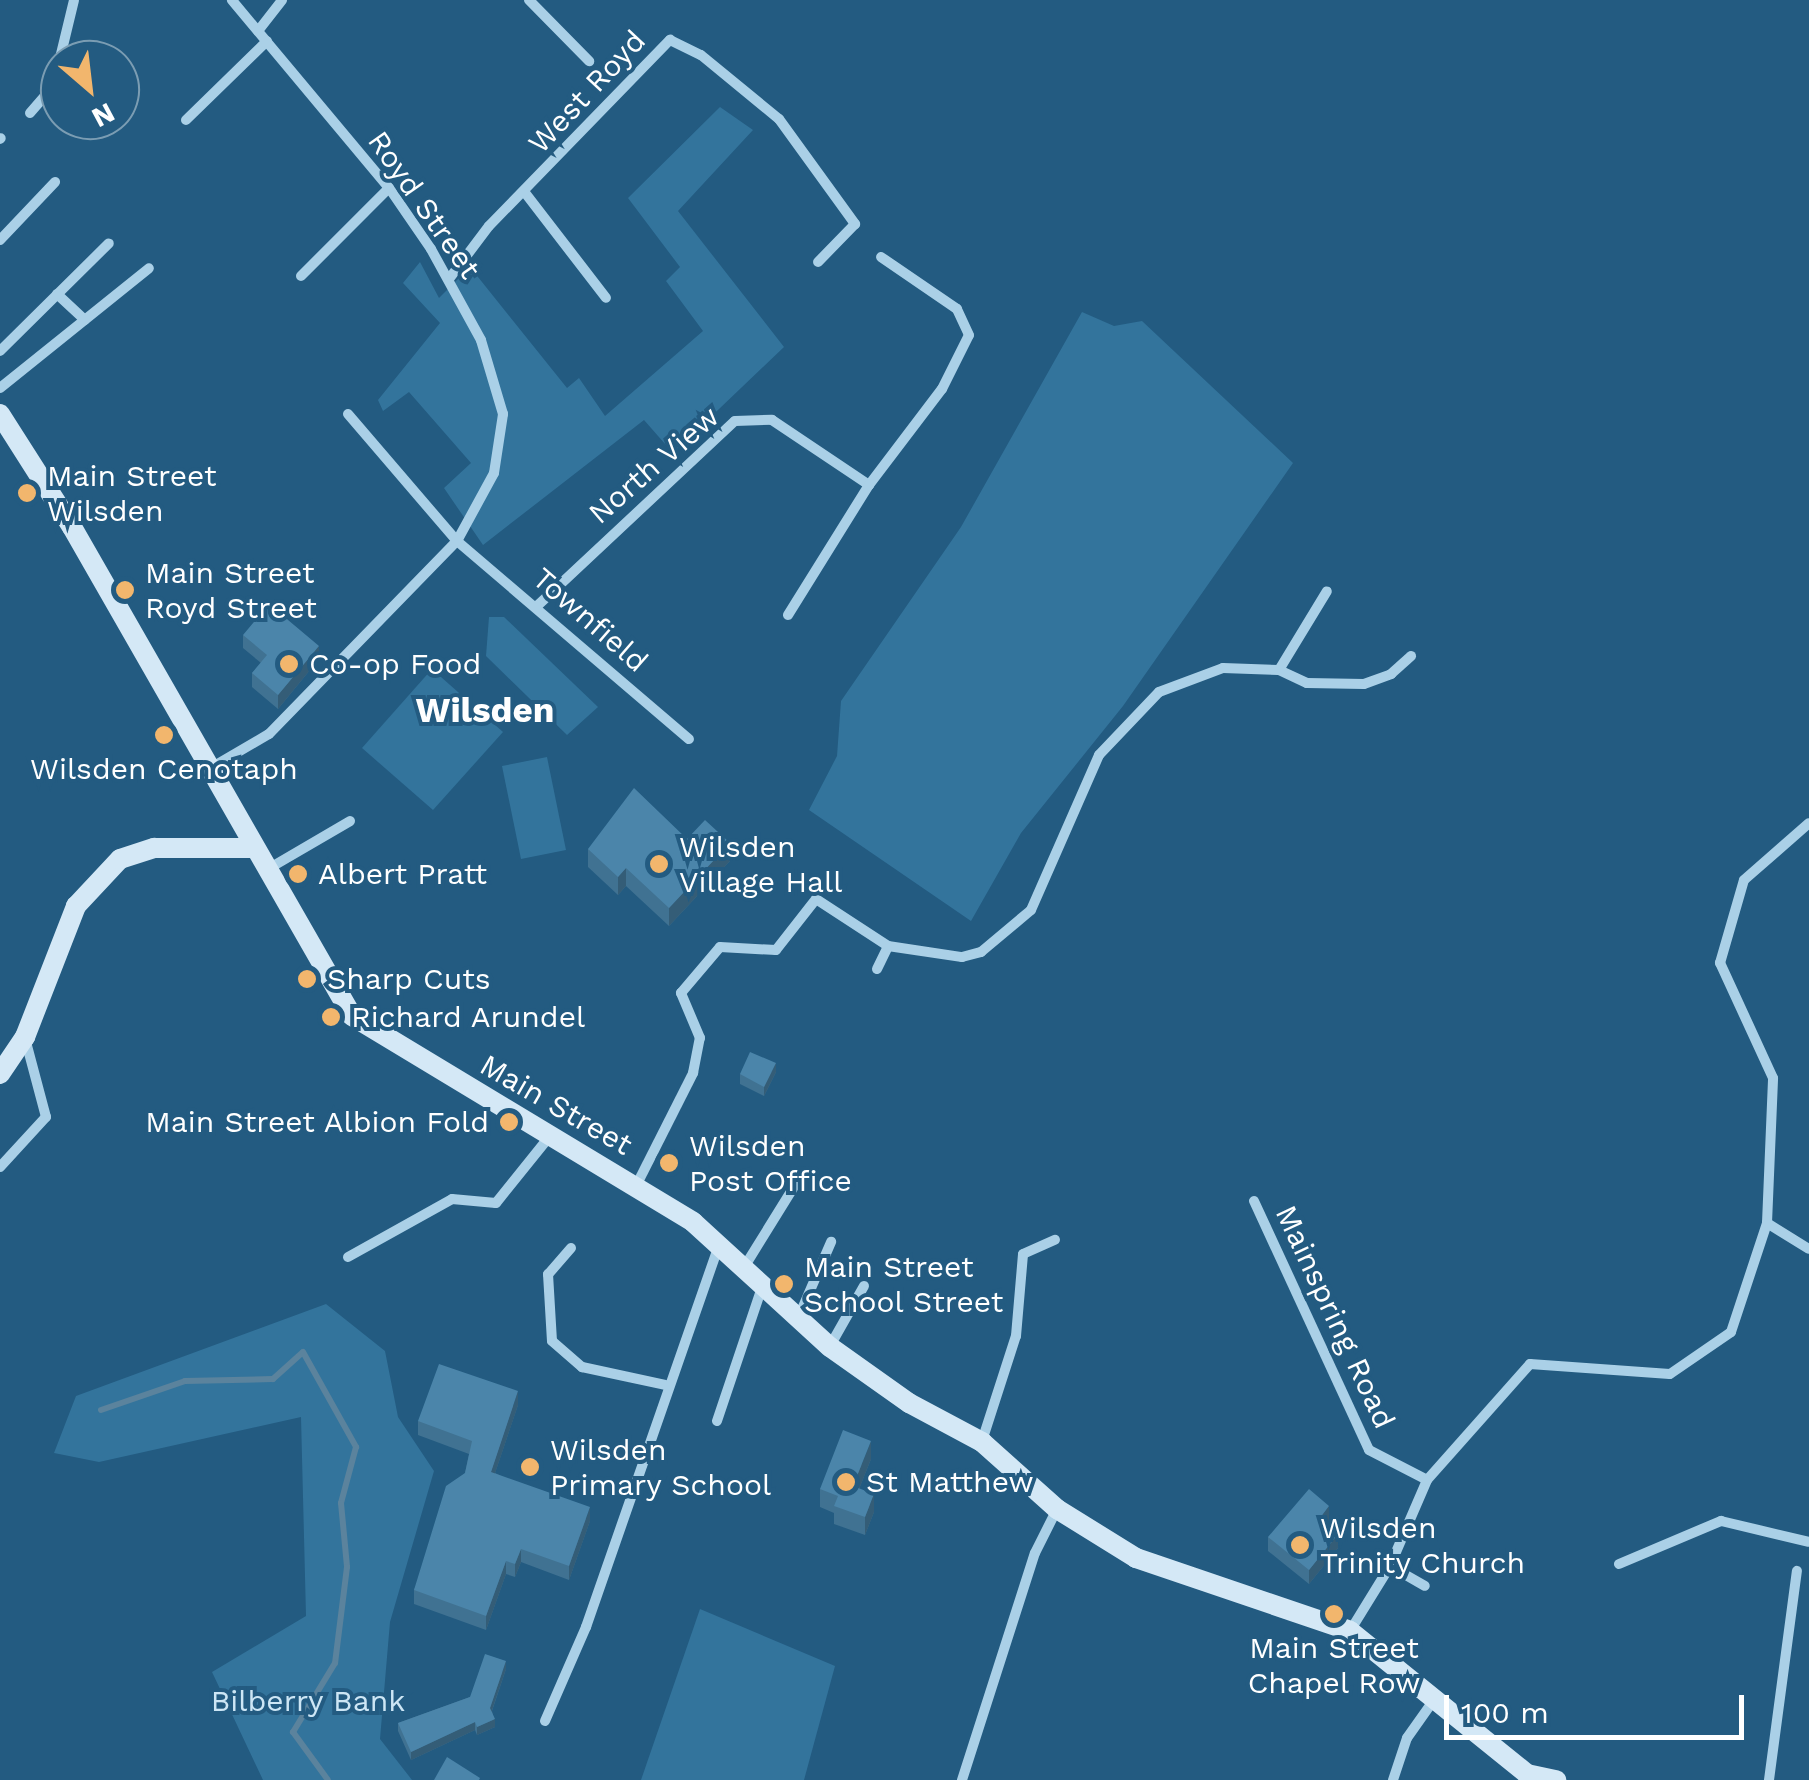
<!DOCTYPE html>
<html>
<head>
<meta charset="utf-8">
<style>
  body { margin:0 }
  #map { position:relative; width:1809px; height:1780px; overflow:hidden; background:#235b81; font-family:"Work Sans",sans-serif }
  div>[style] { position:absolute }
  [style*='--x'] { left:calc(var(--x)*1px); top:calc(var(--y)*1px); width:calc(var(--w)*1px); rotate:calc(var(--a)*1deg) }
  .green>* { inset:0; background:#33749c }
  .stream>* { height:6px; margin:-3px; padding:0 3px; transform-origin:3px; border-radius:3px; background:#5b839d }
  .street>* { height:10px; margin:-5px; padding:0 5px; transform-origin:5px; border-radius:5px; background:#aad0e7 }
  .secondary>* { height:20px; margin:-10px; padding:0 10px; transform-origin:10px; border-radius:10px; background:#d4e8f6 }
  .wall>* { inset:0; background:#407292 }
  .shaded-wall>* { inset:0; background:#345d77 }
  .building>* { inset:0; background:#4b85aa }
  .dots>* { width:28px; height:28px; translate:-50% -50%; box-sizing:border-box; border:5px solid #235b81; border-radius:50% }
  span { translate:-50% -50%; white-space:nowrap; text-align:center; line-height:1.15; -webkit-text-stroke:8px #235b81; paint-order:stroke }
  .street-label { font-size:30px; color:#fff }
  .poi-label { font-size:30px; color:#fff }
  .left { translate:0 -50%; text-align:left }
  .right { translate:-100% -50%; text-align:right }
  .park-label { font-size:30px; color:#cde6f5 }
  .quarter-label { font-size:35px; color:#fff; font-weight:700 }
  .north { position:absolute; left:40px; top:40px; width:100px; height:100px; box-sizing:border-box; background:#235b81; border:2px solid #7b9db3; border-radius:50%; rotate:152deg; font-size:28px; font-weight:700; line-height:40px; text-align:center; color:#fff }
  .north::after { content:''; display:block; margin:auto; width:35px; height:45px; background:#f2b66d; clip-path:polygon(50% 0,100% 100%,50% 72%,0 100%) }
  .scale { position:absolute; left:1444px; top:1695px; width:300px; height:45px; box-sizing:border-box; border:5px solid #fff; border-top:0; padding-left:12px; font-size:30px; line-height:35px; white-space:nowrap; color:#fff; -webkit-text-stroke:8px #235b81; paint-order:stroke }
</style>
</head>
<body>
<div id="map">
  <div class="green">
    <div style="clip-path:polygon(720px 107px,753px 130px,678px 211px,784px 347px,673px 453px,644px 420px,483px 545px,444px 488px,471px 463px,409px 392px,383px 411px,378px 400px,440px 323px,403px 283px,420px 262px,439px 298px,470px 267px,567px 388px,579px 378px,605px 416px,703px 331px,666px 281px,680px 267px,628px 198px)"></div>
    <div style="clip-path:polygon(1082px 312px,1114px 326px,1142px 321px,1293px 463px,1123px 706px,1021px 833px,971px 921px,809px 810px,837px 756px,841px 701px,961px 527px)"></div>
    <div style="clip-path:polygon(489px 617px,504px 617px,598px 707px,567px 735px,486px 656px)"></div>
    <div style="clip-path:polygon(432px 669px,503px 732px,433px 810px,362px 748px)"></div>
    <div style="clip-path:polygon(547px 757px,566px 850px,521px 859px,502px 766px)"></div>
    <div style="clip-path:polygon(326px 1304px,385px 1351px,398px 1417px,434px 1471px,390px 1622px,380px 1739px,412px 1780px,263px 1780px,212px 1672px,306px 1616px,301px 1417px,99px 1462px,54px 1453px,76px 1396px)"></div>
    <div style="clip-path:polygon(700px 1609px,835px 1666px,804px 1780px,641px 1780px)"></div>
  </div>
  <div class="stream">
    <div style="--x:101;--y:1410;--w:89;--a:-19"></div>
    <div style="--x:185;--y:1381;--w:88;--a:-1.3"></div>
    <div style="--x:273;--y:1379;--w:40;--a:-42"></div>
    <div style="--x:303;--y:1352;--w:109;--a:60.8"></div>
    <div style="--x:356;--y:1447;--w:58;--a:105"></div>
    <div style="--x:341;--y:1503;--w:64;--a:84.6"></div>
    <div style="--x:347;--y:1567;--w:97;--a:97.1"></div>
    <div style="--x:335;--y:1663;--w:81;--a:121.3"></div>
    <div style="--x:293;--y:1732;--w:59;--a:53.9"></div>
  </div>
  <div class="street">
    <div style="--x:529;--y:0;--w:86;--a:45.5"></div>
    <div style="--x:258;--y:31;--w:39;--a:-52"></div>
    <div style="--x:30;--y:113;--w:35;--a:-49"></div>
    <div style="--x:53;--y:87;--w:89;--a:-76.4"></div>
    <div style="--x:186;--y:120;--w:113;--a:-44.3"></div>
    <div style="--x:0;--y:139;--w:1;--a:-45"></div>
    <div style="--x:526;--y:194;--w:131;--a:52.4"></div>
    <div style="--x:0;--y:240;--w:80;--a:-46.5"></div>
    <div style="--x:301;--y:276;--w:124;--a:-45"></div>
    <div style="--x:449;--y:279;--w:66;--a:-53"></div>
    <div style="--x:489;--y:226;--w:260;--a:-45.8"></div>
    <div style="--x:670;--y:40;--w:34;--a:26"></div>
    <div style="--x:701;--y:55;--w:101;--a:39.4"></div>
    <div style="--x:779;--y:119;--w:130;--a:54.1"></div>
    <div style="--x:855;--y:224;--w:53;--a:134.2"></div>
    <div style="--x:57;--y:294;--w:38;--a:43"></div>
    <div style="--x:0;--y:351;--w:153;--a:-44.7"></div>
    <div style="--x:0;--y:388;--w:191;--a:-38.8"></div>
    <div style="--x:348;--y:414;--w:167;--a:49.4"></div>
    <div style="--x:457;--y:541;--w:305;--a:40.5"></div>
    <div style="--x:536;--y:607;--w:272;--a:-43.1"></div>
    <div style="--x:735;--y:421;--w:37;--a:-2"></div>
    <div style="--x:772;--y:420;--w:117;--a:33.8"></div>
    <div style="--x:788;--y:615;--w:153;--a:-58.1"></div>
    <div style="--x:869;--y:485;--w:121;--a:-52.8"></div>
    <div style="--x:942;--y:389;--w:60;--a:-63.4"></div>
    <div style="--x:969;--y:335;--w:29;--a:-115"></div>
    <div style="--x:957;--y:309;--w:92;--a:-145.6"></div>
    <div style="--x:1279;--y:670;--w:92;--a:-58.7"></div>
    <div style="--x:209;--y:769;--w:69;--a:-30.3"></div>
    <div style="--x:269;--y:734;--w:269;--a:-45.8"></div>
    <div style="--x:457;--y:541;--w:77;--a:-61.4"></div>
    <div style="--x:494;--y:473;--w:60;--a:-81.3"></div>
    <div style="--x:503;--y:414;--w:77;--a:-106.6"></div>
    <div style="--x:481;--y:340;--w:104;--a:-118.8"></div>
    <div style="--x:431;--y:249;--w:74;--a:-124.5"></div>
    <div style="--x:389;--y:188;--w:245;--a:-129.9"></div>
    <div style="--x:268;--y:869;--w:95;--a:-30.3"></div>
    <div style="--x:877;--y:969;--w:25;--a:-64"></div>
    <div style="--x:0;--y:1167;--w:68;--a:-47.4"></div>
    <div style="--x:46;--y:1117;--w:82;--a:-104.9"></div>
    <div style="--x:636;--y:1186;--w:127;--a:-63.2"></div>
    <div style="--x:693;--y:1073;--w:36;--a:-79"></div>
    <div style="--x:700;--y:1038;--w:49;--a:-112.9"></div>
    <div style="--x:681;--y:993;--w:60;--a:-49.7"></div>
    <div style="--x:720;--y:947;--w:56;--a:3.1"></div>
    <div style="--x:776;--y:950;--w:65;--a:-51.9"></div>
    <div style="--x:816;--y:899;--w:86;--a:33.1"></div>
    <div style="--x:888;--y:946;--w:75;--a:8.5"></div>
    <div style="--x:962;--y:957;--w:20;--a:-15"></div>
    <div style="--x:981;--y:952;--w:65;--a:-40"></div>
    <div style="--x:1031;--y:910;--w:169;--a:-66.3"></div>
    <div style="--x:1099;--y:755;--w:87;--a:-46.4"></div>
    <div style="--x:1159;--y:692;--w:68;--a:-20.6"></div>
    <div style="--x:1223;--y:668;--w:56;--a:2"></div>
    <div style="--x:1279;--y:670;--w:31;--a:25"></div>
    <div style="--x:1307;--y:683;--w:57;--a:1"></div>
    <div style="--x:1364;--y:684;--w:29;--a:-20"></div>
    <div style="--x:1391;--y:674;--w:27;--a:-42"></div>
    <div style="--x:1254;--y:1201;--w:274;--a:65.2"></div>
    <div style="--x:1369;--y:1450;--w:65;--a:27.3"></div>
    <div style="--x:1767;--y:1223;--w:49;--a:31.8"></div>
    <div style="--x:571;--y:1248;--w:35;--a:131"></div>
    <div style="--x:548;--y:1274;--w:67;--a:86.6"></div>
    <div style="--x:552;--y:1341;--w:40;--a:41"></div>
    <div style="--x:582;--y:1367;--w:85;--a:12.2"></div>
    <div style="--x:348;--y:1257;--w:119;--a:-29.1"></div>
    <div style="--x:452;--y:1199;--w:44;--a:5.2"></div>
    <div style="--x:496;--y:1203;--w:85;--a:-51.2"></div>
    <div style="--x:743;--y:1269;--w:108;--a:-58.2"></div>
    <div style="--x:799;--y:1316;--w:81;--a:-66.6"></div>
    <div style="--x:830;--y:1346;--w:69;--a:-60.5"></div>
    <div style="--x:717;--y:1421;--w:141;--a:-71.4"></div>
    <div style="--x:982;--y:1441;--w:110;--a:-72.1"></div>
    <div style="--x:1016;--y:1336;--w:82;--a:-85.1"></div>
    <div style="--x:1023;--y:1254;--w:35;--a:-24"></div>
    <div style="--x:1619;--y:1564;--w:111;--a:-22.9"></div>
    <div style="--x:1721;--y:1521;--w:90;--a:13.4"></div>
    <div style="--x:1390;--y:1566;--w:40;--a:29.7"></div>
    <div style="--x:1350;--y:1631;--w:76;--a:-58.4"></div>
    <div style="--x:1390;--y:1566;--w:94;--a:-66.7"></div>
    <div style="--x:1427;--y:1480;--w:155;--a:-48.4"></div>
    <div style="--x:1530;--y:1364;--w:140;--a:4.1"></div>
    <div style="--x:1670;--y:1374;--w:74;--a:-34.5"></div>
    <div style="--x:1731;--y:1332;--w:115;--a:-71.7"></div>
    <div style="--x:1767;--y:1223;--w:145;--a:-87.6"></div>
    <div style="--x:1773;--y:1078;--w:127;--a:-114.7"></div>
    <div style="--x:1720;--y:963;--w:86;--a:-73.9"></div>
    <div style="--x:1744;--y:880;--w:86;--a:-41.2"></div>
    <div style="--x:545;--y:1721;--w:103;--a:-66.4"></div>
    <div style="--x:586;--y:1627;--w:402;--a:-70.8"></div>
    <div style="--x:962;--y:1780;--w:238;--a:-72.2"></div>
    <div style="--x:1035;--y:1553;--w:49;--a:-63.4"></div>
    <div style="--x:1393;--y:1780;--w:44;--a:-71.6"></div>
    <div style="--x:1407;--y:1738;--w:50;--a:-54.7"></div>
    <div style="--x:1769;--y:1780;--w:211;--a:-82.4"></div>
  </div>
  <div class="secondary">
    <div style="--x:0;--y:414;--w:134;--a:57.5"></div>
    <div style="--x:72;--y:527;--w:563;--a:60.2"></div>
    <div style="--x:352;--y:1016;--w:398;--a:31.1"></div>
    <div style="--x:693;--y:1222;--w:185;--a:42.4"></div>
    <div style="--x:830;--y:1347;--w:97;--a:35.3"></div>
    <div style="--x:909;--y:1403;--w:83;--a:28.1"></div>
    <div style="--x:982;--y:1442;--w:101;--a:41.8"></div>
    <div style="--x:1057;--y:1509;--w:93;--a:31.8"></div>
    <div style="--x:1136;--y:1558;--w:226;--a:18.8"></div>
    <div style="--x:1350;--y:1631;--w:228;--a:38.9"></div>
    <div style="--x:1527;--y:1774;--w:30;--a:12"></div>
    <div style="--x:0;--y:1074;--w:45;--a:-56"></div>
    <div style="--x:25;--y:1037;--w:141;--a:-68.7"></div>
    <div style="--x:76;--y:906;--w:64;--a:-46.9"></div>
    <div style="--x:120;--y:859;--w:36;--a:-18"></div>
    <div style="--x:154;--y:848;--w:100;--a:0"></div>
  </div>
  <div class="wall">
    <div style="clip-path:polygon(243px 635px,319px 659px,278px 709px,252px 687px,252px 673px,261px 663px,243px 648px)"></div>
    <div style="clip-path:polygon(687px 839px,730px 861px,669px 926px,626px 886px,618px 895px,588px 867px,588px 849px)"></div>
    <div style="clip-path:polygon(776px 1072px,764px 1096px,740px 1084px,740px 1074px)"></div>
    <div style="clip-path:polygon(518px 1405px,495px 1473px,590px 1521px,569px 1580px,521px 1562px,515px 1577px,506px 1574px,486px 1630px,414px 1604px,414px 1590px,465px 1473px,469px 1454px,418px 1435px,418px 1421px)"></div>
    <div style="clip-path:polygon(871px 1459px,859px 1489px,874px 1512px,865px 1535px,834px 1524px,834px 1513px,820px 1507px,820px 1489px)"></div>
    <div style="clip-path:polygon(1329px 1520px,1326px 1524px,1338px 1548px,1309px 1584px,1268px 1551px,1268px 1537px)"></div>
    <div style="clip-path:polygon(506px 1669px,492px 1711px,495px 1727px,477px 1735px,475px 1730px,411px 1760px,398px 1731px,398px 1723px,470px 1697px)"></div>
  </div>
  <div class="shaded-wall">
    <div style="clip-path:polygon(319px 646px,319px 659px,278px 709px,278px 695px)"></div>
    <div style="clip-path:polygon(730px 843px,730px 861px,669px 926px,669px 908px)"></div>
    <div style="clip-path:polygon(626px 868px,626px 886px,618px 895px,618px 877px)"></div>
    <div style="clip-path:polygon(776px 1063px,776px 1072px,764px 1096px,764px 1087px)"></div>
    <div style="clip-path:polygon(518px 1391px,518px 1405px,491px 1485px,491px 1472px)"></div>
    <div style="clip-path:polygon(871px 1441px,871px 1459px,853px 1504px,853px 1486px)"></div>
    <div style="clip-path:polygon(874px 1494px,874px 1512px,865px 1535px,865px 1517px)"></div>
    <div style="clip-path:polygon(1329px 1506px,1329px 1520px,1320px 1532px,1320px 1518px)"></div>
    <div style="clip-path:polygon(590px 1507px,590px 1521px,569px 1580px,569px 1566px)"></div>
    <div style="clip-path:polygon(1338px 1534px,1338px 1548px,1309px 1584px,1309px 1570px)"></div>
    <div style="clip-path:polygon(521px 1549px,521px 1562px,515px 1577px,515px 1564px)"></div>
    <div style="clip-path:polygon(506px 1561px,506px 1574px,486px 1630px,486px 1616px)"></div>
    <div style="clip-path:polygon(506px 1661px,506px 1669px,490px 1716px,490px 1708px)"></div>
    <div style="clip-path:polygon(495px 1719px,495px 1727px,477px 1735px,477px 1727px)"></div>
    <div style="clip-path:polygon(475px 1722px,475px 1730px,411px 1760px,411px 1752px)"></div>
  </div>
  <div class="building">
    <div style="clip-path:polygon(269px 604px,319px 646px,278px 695px,252px 673px,267px 655px,243px 635px)"></div>
    <div style="clip-path:polygon(634px 788px,687px 839px,705px 820px,730px 843px,669px 908px,626px 868px,618px 877px,588px 849px)"></div>
    <div style="clip-path:polygon(750px 1052px,776px 1063px,764px 1087px,740px 1074px)"></div>
    <div style="clip-path:polygon(439px 1364px,518px 1391px,491px 1472px,590px 1507px,569px 1566px,521px 1549px,515px 1564px,506px 1561px,486px 1616px,414px 1590px,446px 1486px,465px 1473px,472px 1441px,418px 1421px)"></div>
    <div style="clip-path:polygon(843px 1430px,871px 1441px,853px 1486px,874px 1494px,865px 1517px,834px 1506px,838px 1496px,820px 1489px)"></div>
    <div style="clip-path:polygon(1309px 1489px,1329px 1506px,1320px 1518px,1338px 1534px,1309px 1570px,1268px 1537px)"></div>
    <div style="clip-path:polygon(485px 1654px,506px 1661px,490px 1708px,495px 1719px,477px 1727px,475px 1722px,411px 1752px,398px 1723px,470px 1697px)"></div>
    <div style="clip-path:polygon(447px 1757px,480px 1778px,479px 1780px,434px 1780px)"></div>
  </div>
  <div class="dots">
    <div style="left:27px;top:493px;background:#f2b66d"></div>
    <div style="left:125px;top:590px;background:#f2b66d"></div>
    <div style="left:289px;top:664px;background:#f2b66d"></div>
    <div style="left:164px;top:735px;background:#f2b66d"></div>
    <div style="left:659px;top:864px;background:#f2b66d"></div>
    <div style="left:298px;top:874px;background:#f2b66d"></div>
    <div style="left:307px;top:979px;background:#f2b66d"></div>
    <div style="left:331px;top:1017px;background:#f2b66d"></div>
    <div style="left:509px;top:1122px;background:#f2b66d"></div>
    <div style="left:669px;top:1163px;background:#f2b66d"></div>
    <div style="left:784px;top:1284px;background:#f2b66d"></div>
    <div style="left:530px;top:1467px;background:#f2b66d"></div>
    <div style="left:846px;top:1482px;background:#f2b66d"></div>
    <div style="left:1300px;top:1545px;background:#f2b66d"></div>
    <div style="left:1334px;top:1614px;background:#f2b66d"></div>
  </div>
  <div class="street-label">
    <span style="left:587px;top:92px;rotate:-47deg">West Royd</span>
    <span style="left:424px;top:205px;rotate:55deg">Royd Street</span>
    <span style="left:654px;top:465px;rotate:-41deg">North View</span>
    <span style="left:590px;top:620px;rotate:41deg">Townfield</span>
    <span style="left:556px;top:1105px;rotate:30deg">Main Street</span>
    <span style="left:1335px;top:1317px;rotate:65deg">Mainspring Road</span>
  </div>
  <div class="poi-label">
    <span class="left" style="left:47px;top:493px">Main Street<br>Wilsden</span>
    <span class="left" style="left:145px;top:590px">Main Street<br>Royd Street</span>
    <span class="left" style="left:309px;top:664px">Co-op Food</span>
    <span style="left:164px;top:769px">Wilsden Cenotaph</span>
    <span class="left" style="left:679px;top:864px">Wilsden<br>Village Hall</span>
    <span class="left" style="left:318px;top:874px">Albert Pratt</span>
    <span class="left" style="left:327px;top:979px">Sharp Cuts</span>
    <span class="left" style="left:351px;top:1017px">Richard Arundel</span>
    <span class="right" style="left:489px;top:1122px">Main Street Albion Fold</span>
    <span class="left" style="left:689px;top:1163px">Wilsden<br>Post Office</span>
    <span class="left" style="left:804px;top:1284px">Main Street<br>School Street</span>
    <span class="left" style="left:550px;top:1467px">Wilsden<br>Primary School</span>
    <span class="left" style="left:866px;top:1482px">St Matthew</span>
    <span class="left" style="left:1320px;top:1545px">Wilsden<br>Trinity Church</span>
    <span style="left:1334px;top:1665px">Main Street<br>Chapel Row</span>
  </div>
  <div class="park-label">
    <span style="left:308px;top:1701px">Bilberry Bank</span>
  </div>
  <div class="quarter-label">
    <span style="left:485px;top:710px">Wilsden</span>
  </div>
  <div class="north">N</div>
  <div class="scale">100 m</div>
</div>
</body>
</html>
